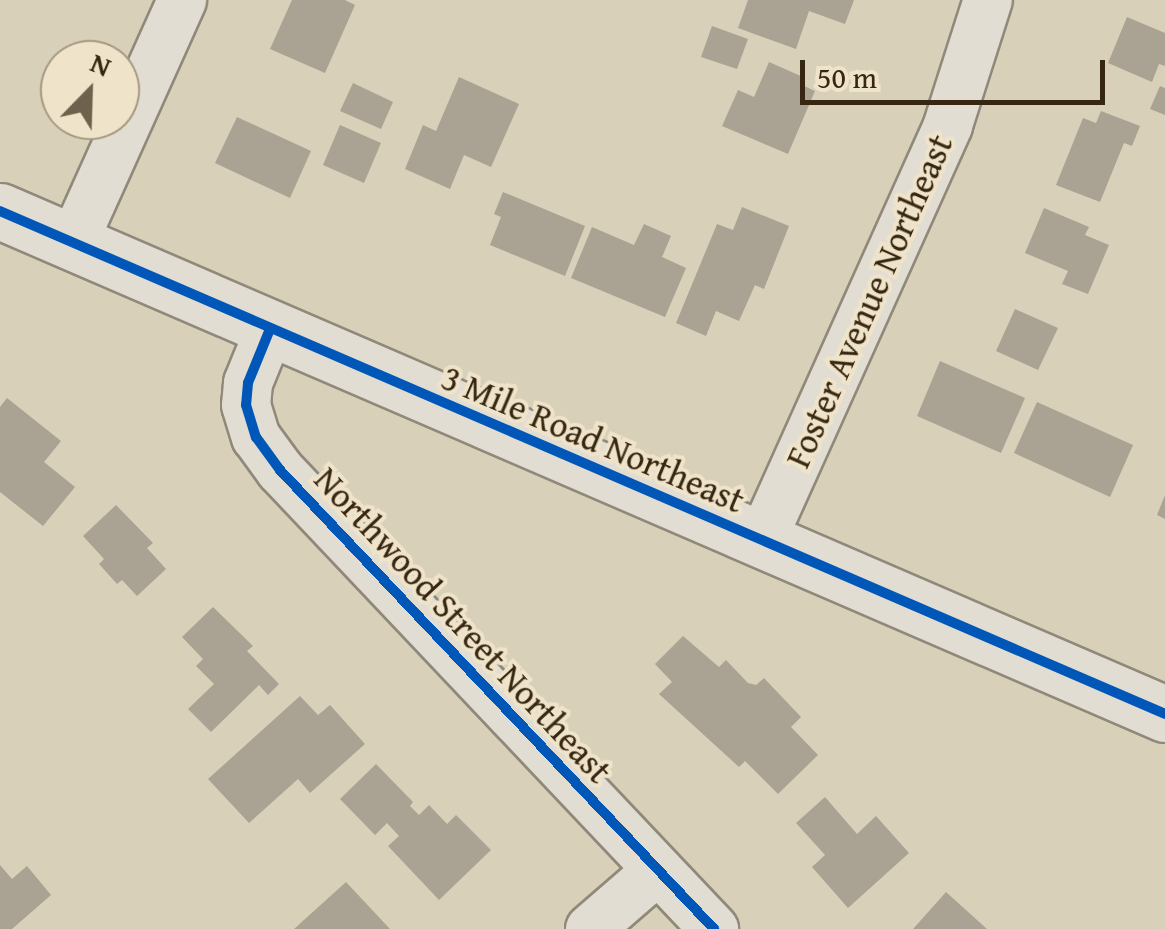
<!DOCTYPE html>
<html>
<head>
<meta charset="utf-8">
<style>
  body { margin:0 }
  #map { position:relative; width:1165px; height:929px; overflow:hidden; background:#d9d0ba; font-family:"Gentium Book Plus",serif }
  div>[style] { position:absolute }
  [style*='--x'] { left:calc(var(--x)*1px); top:calc(var(--y)*1px); width:calc(var(--w)*1px); rotate:calc(var(--a)*1deg) }
  .building>* { inset:0; background:#aaa292 }
  .roads { filter:drop-shadow(2px 0 #90897a) drop-shadow(-2px 0 #90897a) drop-shadow(0 2px #90897a) drop-shadow(0 -2px #90897a) }
  .minor>* { height:48px; margin:-24px; padding:0 24px; transform-origin:24px; border-radius:24px; background:#e2ddd2 }
  .secondary>* { height:55px; margin:-27.5px; padding:0 27.5px; transform-origin:27.5px; border-radius:27.5px; background:#e2ddd2 }
  .cycleway>* { height:10px; margin:-5px; padding:0 5px; transform-origin:5px; border-radius:5px; background:#0057b8 }
  span { translate:-50% -50%; white-space:nowrap; text-align:center; line-height:1.15; -webkit-text-stroke:8px #efe4ca; paint-order:stroke }
  .street-label { font-size:35px; color:#362612 }
  .north { position:absolute; left:40px; top:40px; width:100px; height:100px; box-sizing:border-box; background:#efe4ca; border:2px solid #a59880; border-radius:50%; rotate:23deg; font-size:28px; font-weight:700; line-height:40px; text-align:center; color:#362612 }
  .north::after { content:''; display:block; margin:auto; width:35px; height:45px; background:#6f624d; clip-path:polygon(50% 0,100% 100%,50% 72%,0 100%) }
  .scale { position:absolute; left:800px; top:60px; width:305px; height:45px; box-sizing:border-box; border:5px solid #362612; border-top:0; padding-left:12px; font-size:30px; line-height:35px; white-space:nowrap; color:#362612; -webkit-text-stroke:8px #efe4ca; paint-order:stroke }
</style>
</head>
<body>
<div id="map">
  <div class="building">
    <div style="clip-path:polygon(292px 0,345px 0,355px 5px,325px 73px,270px 49px)"></div>
    <div style="clip-path:polygon(748px 0,854px 0,845px 24px,809px 11px,796px 49px,738px 28px)"></div>
    <div style="clip-path:polygon(1127px 17px,1165px 33px,1165px 66px,1159px 64px,1152px 82px,1108px 63px)"></div>
    <div style="clip-path:polygon(712px 26px,748px 39px,737px 69px,701px 57px)"></div>
    <div style="clip-path:polygon(769px 62px,803px 77px,800px 84px,815px 91px,788px 154px,722px 126px,738px 90px,754px 97px)"></div>
    <div style="clip-path:polygon(459px 77px,519px 104px,491px 167px,464px 155px,450px 189px,405px 169px,423px 125px,436px 131px)"></div>
    <div style="clip-path:polygon(353px 83px,393px 102px,381px 129px,340px 111px)"></div>
    <div style="clip-path:polygon(1160px 86px,1165px 88px,1165px 115px,1150px 109px)"></div>
    <div style="clip-path:polygon(1101px 111px,1140px 126px,1132px 146px,1124px 143px,1100px 202px,1056px 185px,1083px 118px,1096px 123px)"></div>
    <div style="clip-path:polygon(237px 117px,311px 151px,290px 198px,215px 163px)"></div>
    <div style="clip-path:polygon(340px 125px,381px 143px,364px 183px,323px 165px)"></div>
    <div style="clip-path:polygon(503px 192px,585px 226px,565px 276px,490px 245px,501px 217px,494px 214px)"></div>
    <div style="clip-path:polygon(742px 207px,789px 226px,764px 289px,755px 285px,739px 321px,716px 311px,706px 336px,676px 323px,717px 224px,733px 230px)"></div>
    <div style="clip-path:polygon(1044px 208px,1089px 227px,1085px 235px,1109px 245px,1088px 294px,1062px 284px,1068px 271px,1025px 253px)"></div>
    <div style="clip-path:polygon(644px 224px,671px 236px,662px 257px,686px 268px,665px 317px,571px 278px,592px 227px,634px 245px)"></div>
    <div style="clip-path:polygon(1015px 309px,1058px 328px,1038px 370px,996px 351px)"></div>
    <div style="clip-path:polygon(940px 361px,1025px 398px,1001px 453px,917px 416px)"></div>
    <div style="clip-path:polygon(7px 398px,61px 441px,44px 462px,75px 487px,43px 526px,0 492px,0 407px)"></div>
    <div style="clip-path:polygon(1037px 402px,1133px 445px,1110px 497px,1014px 453px)"></div>
    <div style="clip-path:polygon(1165px 495px,1165px 519px,1157px 515px)"></div>
    <div style="clip-path:polygon(116px 505px,153px 543px,147px 548px,166px 569px,137px 596px,122px 580px,117px 584px,99px 564px,104px 559px,83px 536px)"></div>
    <div style="clip-path:polygon(213px 607px,253px 646px,247px 651px,279px 684px,268px 695px,259px 685px,211px 732px,188px 709px,214px 684px,196px 666px,203px 659px,182px 637px)"></div>
    <div style="clip-path:polygon(683px 636px,719px 667px,726px 660px,748px 683px,756px 685px,764px 678px,801px 717px,791px 727px,818px 755px,778px 794px,745px 761px,739px 767px,659px 694px,672px 682px,655px 664px)"></div>
    <div style="clip-path:polygon(300px 696px,318px 715px,330px 705px,365px 744px,310px 793px,298px 779px,249px 823px,208px 779px)"></div>
    <div style="clip-path:polygon(376px 764px,413px 802px,410px 806px,419px 815px,429px 805px,447px 824px,456px 815px,491px 850px,439px 900px,388px 846px,399px 836px,387px 823px,375px 835px,340px 799px)"></div>
    <div style="clip-path:polygon(825px 797px,857px 834px,876px 816px,909px 853px,848px 908px,812px 867px,825px 855px,796px 823px)"></div>
    <div style="clip-path:polygon(0 865px,12px 879px,27px 866px,51px 895px,12px 929px,0 929px)"></div>
    <div style="clip-path:polygon(346px 882px,390px 929px,294px 929px)"></div>
    <div style="clip-path:polygon(946px 892px,987px 929px,913px 929px)"></div>
  </div>
  <div class="roads">
    <div class="minor">
      <div style="--x:73;--y:243;--w:266;--a:-65.8"></div>
      <div style="--x:270;--y:329;--w:58;--a:112.2"></div>
      <div style="--x:248;--y:383;--w:22;--a:95"></div>
      <div style="--x:246;--y:405;--w:34;--a:73"></div>
      <div style="--x:256;--y:437;--w:41;--a:54"></div>
      <div style="--x:280;--y:470;--w:632;--a:46.6"></div>
      <div style="--x:761;--y:542;--w:457;--a:-65.8"></div>
      <div style="--x:948;--y:125;--w:131;--a:-72.3"></div>
      <div style="--x:590;--y:929;--w:89;--a:-40.9"></div>
    </div>
    <div class="secondary">
      <div style="--x:0;--y:211;--w:1269;--a:23.35"></div>
    </div>
  </div>
  <div class="cycleway">
    <div style="--x:0;--y:211;--w:1269;--a:23.35"></div>
    <div style="--x:270;--y:329;--w:58;--a:112.2"></div>
    <div style="--x:248;--y:383;--w:22;--a:95"></div>
    <div style="--x:246;--y:405;--w:34;--a:73"></div>
    <div style="--x:256;--y:437;--w:41;--a:54"></div>
    <div style="--x:280;--y:470;--w:632;--a:46.6"></div>
  </div>
  <div class="street-label">
    <span style="left:869px;top:301px;rotate:-66deg">Foster Avenue Northeast</span>
    <span style="left:593px;top:439px;rotate:23deg">3 Mile Road Northeast</span>
    <span style="left:463px;top:625px;rotate:47deg">Northwood Street Northeast</span>
  </div>
  <div class="north">N</div>
  <div class="scale">50 m</div>
</div>
</body>
</html>
